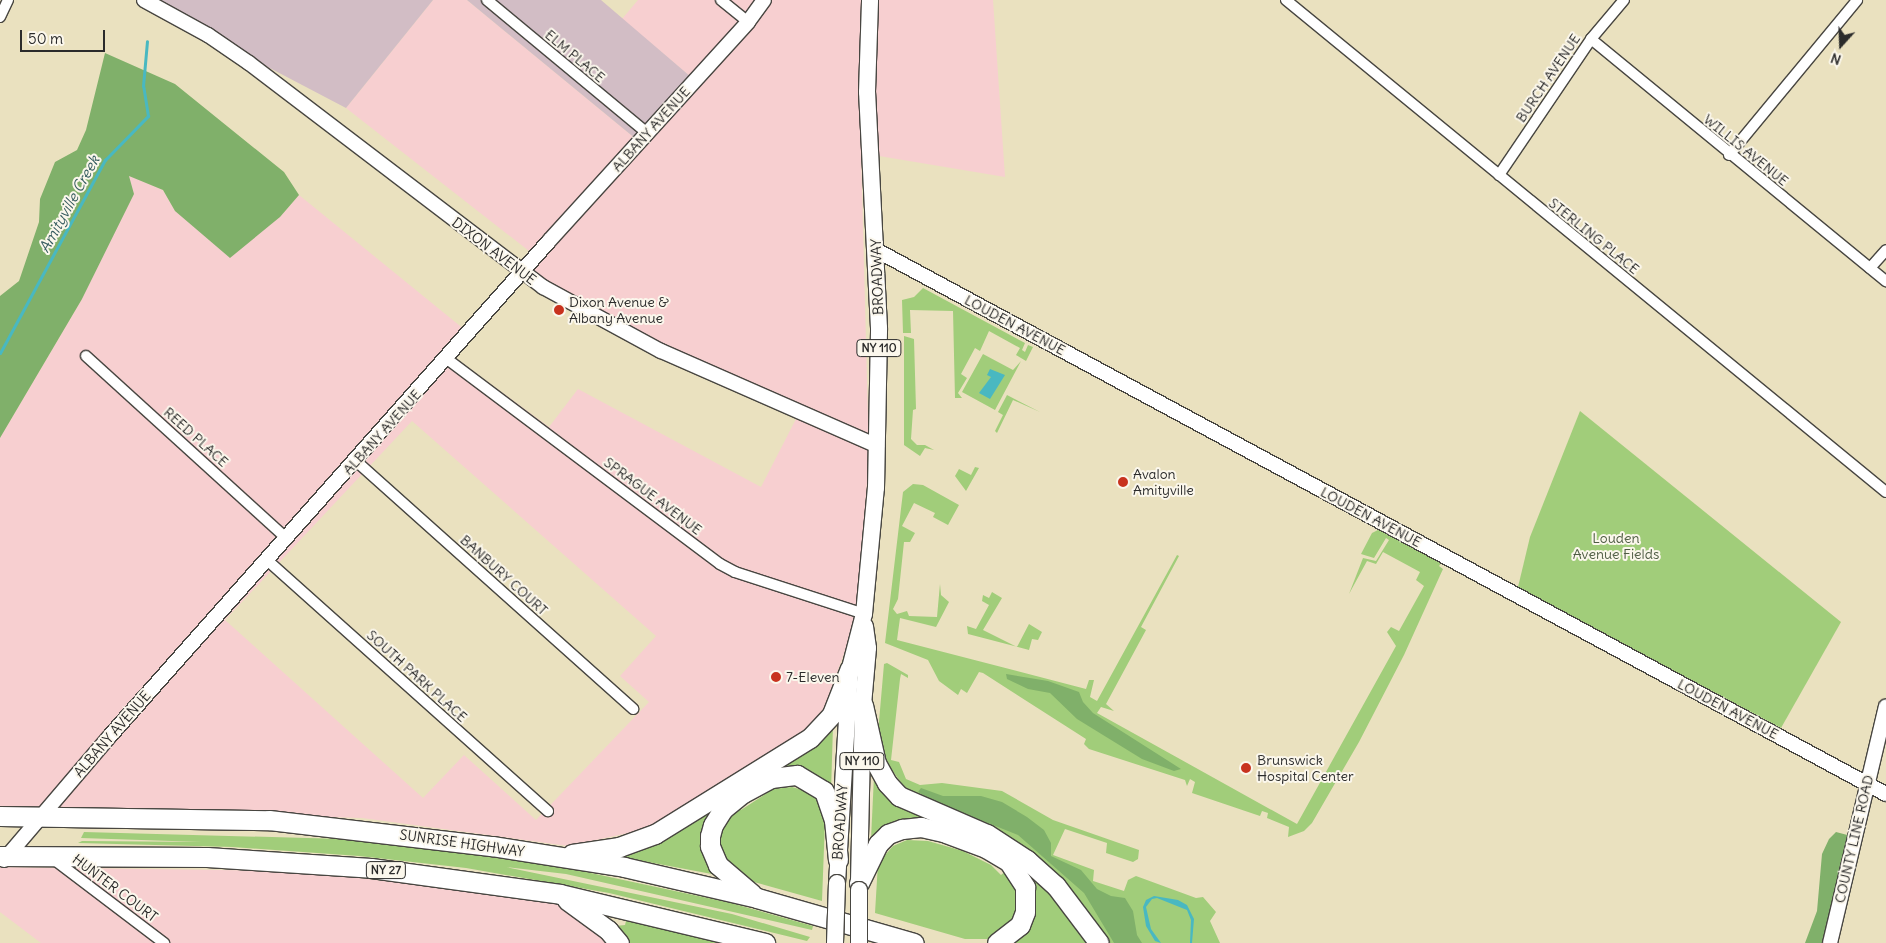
<!DOCTYPE html>
<html>
<head>
<meta charset="utf-8">
<style>
  body { margin:0 }
  #map { position:relative; width:1886px; height:943px; overflow:hidden; background:#eae1bf; font-family:Delius,sans-serif }
  div>[style] { position:absolute }
  [style*='--x'] { left:calc(var(--x)*1px); top:calc(var(--y)*1px); width:calc(var(--w)*1px); rotate:calc(var(--a)*1deg) }
  .built>* { inset:0; background:#f7cfd0 }
  .industrial>* { inset:0; background:#d2bdc5 }
  .green>* { inset:0; background:#a1cd7a }
  .forest>* { inset:0; background:#80b06a }
  .water>* { inset:0; background:#49b8c1 }
  .stream>* { height:3px; margin:-1.5px; padding:0 1.5px; transform-origin:1.5px; border-radius:1.5px; background:#49b8c1 }
  .roads { filter:drop-shadow(1px 0 #484641) drop-shadow(-1px 0 #484641) drop-shadow(0 1px #484641) drop-shadow(0 -1px #484641) }
  .street>* { height:10px; margin:-5px; padding:0 5px; transform-origin:5px; border-radius:5px; background:#fff }
  .secondary>* { height:14px; margin:-7px; padding:0 7px; transform-origin:7px; border-radius:7px; background:#fff }
  .primary>* { height:16px; margin:-8px; padding:0 8px; transform-origin:8px; border-radius:8px; background:#fff }
  .highway>* { height:19px; margin:-9.5px; padding:0 9.5px; transform-origin:9.5px; border-radius:9.5px; background:#fff }
  .bridges { filter:drop-shadow(1px 0 #484641) drop-shadow(-1px 0 #484641) drop-shadow(0 1px #484641) drop-shadow(0 -1px #484641) }
  .primary-bridge>* { height:16px; margin:-8px; padding:0 8px; transform-origin:8px; border-radius:8px; background:#fff }
  .dots>* { width:14px; height:14px; translate:-50% -50%; box-sizing:border-box; border:2px solid #fbf7ec; border-radius:50% }
  span { translate:-50% -50%; white-space:nowrap; text-align:center; line-height:1.15; -webkit-text-stroke:4px #fbf7ec; paint-order:stroke }
  .shield-label span { padding:1px 4px; background:#fbf7ec; border:1px solid; border-radius:4px; -webkit-text-stroke-width:0 }
  .shield-label { font-size:12px; color:#2b2b2b; font-weight:700 }
  .street-label { font-size:14px; color:#2b2b2b }
  .poi-label { font-size:14px; color:#2b2b2b }
  .left { translate:0 -50%; text-align:left }
  .park-label { font-size:14px; color:#4e5c43 }
  .water-label { font-size:15px; color:#365c60; font-style:italic }
  .north { position:absolute; left:1816px; top:20px; width:50px; height:50px; -webkit-text-stroke:4px #fbf7ec; paint-order:stroke; rotate:200deg; font-size:14px; font-weight:700; line-height:20px; text-align:center; color:#2b2b2b }
  .north::after { content:''; display:block; margin:auto; width:18px; height:22px; background:#2b2b2b; clip-path:polygon(50% 0,100% 100%,50% 72%,0 100%) }
  .scale { position:absolute; left:20px; top:30px; width:85px; height:22px; box-sizing:border-box; border:2px solid #2b2b2b; border-top:0; padding-left:6px; font-size:15px; line-height:18px; white-space:nowrap; color:#2b2b2b; -webkit-text-stroke:4px #fbf7ec; paint-order:stroke }
</style>
</head>
<body>
<div id="map">
  <div class="built">
    <div style="clip-path:polygon(evenodd,433px 0,467px 0,642px 144px,698px 83px,622px 19px,638px 0,993px 0,1005px 177px,861px 153px,869px 455px,857px 618px,819px 722px,647px 829px,568px 846px,362px 818px,0 807px,0 438px,82px 299px,128px 175px,163px 190px,175px 211px,280px 217px,299px 195px,465px 330px,446px 351px,549px 427px,578px 389px,761px 487px,796px 419px,626px 337px,521px 277px,538px 258px,346px 108px,433px 0,412px 421px,656px 636px,620px 676px,649px 702px,536px 820px,464px 755px,423px 798px,225px 620px,412px 421px)"></div>
    <div style="clip-path:polygon(0 867px,301px 871px,561px 902px,590px 921px,607px 943px,41px 943px,0 912px)"></div>
  </div>
  <div class="industrial">
    <div style="clip-path:polygon(140px 0,433px 0,346px 108px)"></div>
    <div style="clip-path:polygon(467px 0,601px 0,698px 83px,642px 144px)"></div>
  </div>
  <div class="green">
    <div style="clip-path:polygon(923px 288px,1025px 343px,1022px 350px,1025px 352px,1028px 345px,1033px 347px,1026px 361px,1016px 355px,1020px 348px,989px 331px,980px 351px,975px 348px,961px 374px,967px 378px,958px 393px,962px 398px,955px 398px,953px 311px,910px 310px,911px 333px,903px 333px,902px 300px,914px 297px)"></div>
    <div style="clip-path:polygon(904px 336px,914px 339px,916px 409px,913px 410px,911px 439px,917px 445px,925px 445px,934px 450px,925px 448px,920px 456px,904px 445px)"></div>
    <div style="clip-path:polygon(983px 354px,1013px 370px,1021px 361px,995px 410px,962px 392px)"></div>
    <div style="clip-path:polygon(1007px 395px,1040px 412px,1013px 400px,997px 433px,995px 431px,1003px 415px,998px 412px)"></div>
    <div style="clip-path:polygon(1580px 411px,1841px 622px,1781px 728px,1518px 587px,1530px 537px)"></div>
    <div style="clip-path:polygon(975px 467px,979px 468px,966px 491px,955px 476px,959px 469px,971px 475px)"></div>
    <div style="clip-path:polygon(913px 484px,923px 485px,959px 505px,948px 525px,933px 517px,935px 513px,914px 503px,902px 526px,915px 533px,910px 542px,904px 542px,898px 599px,893px 609px,897px 614px,907px 611px,909px 616px,937px 617px,940px 584px,941px 595px,949px 602px,936px 627px,900px 618px,897px 640px,1086px 689px,1089px 680px,1094px 680px,1090px 697px,1097px 701px,1177px 555px,1179px 556px,1141px 627px,1146px 630px,1106px 704px,1114px 711px,1101px 707px,1097px 713px,1297px 824px,1396px 646px,1387px 632px,1391px 627px,1399px 631px,1424px 586px,1416px 580px,1420px 572px,1383px 552px,1376px 564px,1367px 561px,1349px 594px,1363px 558px,1376px 561px,1389px 540px,1386px 538px,1374px 558px,1361px 554px,1372px 533px,1380px 529px,1442px 562px,1439px 566px,1443px 569px,1404px 655px,1359px 742px,1312px 823px,1304px 831px,1288px 837px,1289px 827px,1267px 818px,1268px 813px,1262px 811px,1260px 816px,1192px 793px,1195px 782px,1190px 779px,1187px 786px,1185px 780px,1089px 749px,1084px 744px,1086px 739px,983px 673px,979px 672px,967px 693px,961px 689px,958px 695px,939px 681px,928px 660px,885px 643px,903px 492px)"></div>
    <div style="clip-path:polygon(992px 592px,1002px 598px,983px 630px,1017px 647px,1029px 624px,1042px 632px,1038px 640px,1032px 639px,1029px 650px,968px 634px,967px 626px,976px 629px,989px 605px,982px 601px,983px 595px,989px 598px)"></div>
    <div style="clip-path:polygon(887px 663px,908px 675px,908px 678px,901px 674px,900px 679px,891px 760px,899px 762px,906px 779px,920px 785px,942px 783px,1002px 791px,1053px 820px,1139px 850px,1138px 859px,1133px 862px,1106px 853px,1107px 843px,1065px 829px,1053px 855px,1094px 870px,1093px 881px,1124px 891px,1128px 880px,1136px 876px,1196px 898px,1203px 897px,1216px 912px,1210px 921px,1220px 943px,1104px 943px,1065px 888px,906px 790px,883px 757px,878px 733px,884px 664px)"></div>
    <div style="clip-path:polygon(833px 726px,831px 792px,773px 770px,789px 764px,788px 757px)"></div>
    <div style="clip-path:polygon(874px 776px,925px 818px,924px 822px,871px 839px)"></div>
    <div style="clip-path:polygon(792px 787px,806px 791px,819px 801px,825px 821px,822px 901px,743px 879px,727px 867px,718px 842px,719px 829px,738px 806px,741px 810px,773px 789px)"></div>
    <div style="clip-path:polygon(703px 811px,711px 820px,717px 875px,611px 855px)"></div>
    <div style="clip-path:polygon(84px 832px,343px 839px,422px 847px,572px 869px,731px 903px,813px 926px,812px 930px,566px 874px,506px 867px,732px 914px,810px 937px,807px 941px,609px 893px,466px 868px,359px 856px,233px 847px,78px 843px,82px 841px,202px 842px,81px 838px)"></div>
    <div style="clip-path:polygon(907px 840px,928px 841px,963px 851px,991px 865px,1001px 875px,1006px 871px,1018px 886px,1016px 918px,1006px 931px,988px 939px,965px 939px,875px 913px,878px 863px,893px 846px)"></div>
    <div style="clip-path:polygon(1034px 873px,1091px 943px,1007px 943px,1028px 878px)"></div>
    <div style="clip-path:polygon(626px 921px,645px 923px,723px 943px,628px 943px,615px 926px,625px 925px)"></div>
  </div>
  <div class="forest">
    <div style="clip-path:polygon(105px 53px,175px 84px,284px 172px,299px 195px,280px 217px,230px 258px,175px 211px,163px 190px,129px 176px,134px 194px,82px 299px,0 438px,0 296px,19px 281px,39px 222px,40px 199px,55px 162px,77px 150px,86px 130px)"></div>
    <div style="clip-path:polygon(1006px 674px,1048px 681px,1079px 692px,1083px 702px,1093px 713px,1181px 769px,1174px 771px,1142px 759px,1077px 719px,1050px 693px,1028px 689px,1007px 679px)"></div>
    <div style="clip-path:polygon(921px 788px,943px 796px,981px 796px,1002px 802px,1027px 817px,1044px 830px,1051px 843px,1051px 856px,1081px 870px,1097px 889px,1111px 896px,1125px 898px,1133px 911px,1137px 935px,1142px 943px,1114px 943px,1084px 893px,1018px 835px,933px 801px,918px 792px)"></div>
    <div style="clip-path:polygon(1836px 832px,1855px 837px,1830px 943px,1805px 943px,1817px 911px,1822px 854px,1829px 839px)"></div>
  </div>
  <div class="water">
    <div style="clip-path:polygon(990px 369px,1005px 375px,990px 399px,979px 393px,991px 377px,987px 375px)"></div>
    <div style="clip-path:polygon(1154px 896px,1178px 900px,1187px 905px,1194px 919px,1192px 943px,1190px 943px,1191px 920px,1187px 910px,1157px 898px,1152px 899px,1146px 907px,1151px 929px,1161px 943px,1155px 941px,1146px 926px,1143px 907px,1146px 900px)"></div>
  </div>
  <div class="stream">
    <div style="--x:0;--y:353;--w:220;--a:-61.5"></div>
    <div style="--x:105;--y:160;--w:62;--a:-45.7"></div>
    <div style="--x:148;--y:116;--w:30;--a:-99"></div>
    <div style="--x:143;--y:86;--w:45;--a:-84.9"></div>
  </div>
  <div class="roads">
    <div class="street">
      <div style="--x:487;--y:0;--w:208;--a:39.7"></div>
      <div style="--x:721;--y:0;--w:35;--a:39"></div>
      <div style="--x:1286;--y:0;--w:776;--a:39.35"></div>
      <div style="--x:0;--y:17;--w:19;--a:-65"></div>
      <div style="--x:1591;--y:39;--w:382;--a:39.4"></div>
      <div style="--x:1729;--y:155;--w:201;--a:-50.4"></div>
      <div style="--x:1499;--y:175;--w:164;--a:-55.9"></div>
      <div style="--x:1591;--y:39;--w:51;--a:-49.8"></div>
      <div style="--x:1870;--y:268;--w:24;--a:-48"></div>
      <div style="--x:86;--y:356;--w:272;--a:42.3"></div>
      <div style="--x:447;--y:359;--w:341;--a:36.9"></div>
      <div style="--x:720;--y:564;--w:17;--a:28"></div>
      <div style="--x:735;--y:572;--w:136;--a:18"></div>
      <div style="--x:356;--y:461;--w:372;--a:41.8"></div>
      <div style="--x:267;--y:560;--w:377;--a:41.8"></div>
      <div style="--x:52;--y:858;--w:141;--a:37.2"></div>
    </div>
    <div class="secondary">
      <div style="--x:144;--y:0;--w:73;--a:28.7"></div>
      <div style="--x:208;--y:35;--w:50;--a:34.3"></div>
      <div style="--x:249;--y:63;--w:370;--a:37.3"></div>
      <div style="--x:543;--y:287;--w:134;--a:28.5"></div>
      <div style="--x:661;--y:351;--w:236;--a:23.7"></div>
      <div style="--x:876;--y:250;--w:1147;--a:28.31"></div>
      <div style="--x:4;--y:860;--w:162;--a:-49.5"></div>
      <div style="--x:109;--y:737;--w:663;--a:-48.42"></div>
      <div style="--x:549;--y:241;--w:296;--a:-47.7"></div>
      <div style="--x:748;--y:22;--w:27;--a:-54"></div>
      <div style="--x:1830;--y:943;--w:243;--a:-76.7"></div>
    </div>
    <div class="primary">
      <div style="--x:859;--y:881;--w:176;--a:-88.7"></div>
      <div style="--x:863;--y:705;--w:57;--a:-85"></div>
      <div style="--x:868;--y:648;--w:22;--a:-98"></div>
      <div style="--x:837;--y:883;--w:215;--a:-86.5"></div>
      <div style="--x:850;--y:668;--w:56;--a:-75.5"></div>
      <div style="--x:864;--y:614;--w:127;--a:-84.6"></div>
      <div style="--x:876;--y:488;--w:160;--a:-88.9"></div>
      <div style="--x:879;--y:328;--w:236;--a:-92.9"></div>
      <div style="--x:867;--y:92;--w:92;--a:-88.1"></div>
    </div>
    <div class="highway">
      <div style="--x:863;--y:705;--w:59;--a:77.4"></div>
      <div style="--x:876;--y:763;--w:23;--a:61"></div>
      <div style="--x:887;--y:783;--w:18;--a:47"></div>
      <div style="--x:899;--y:796;--w:96;--a:23.4"></div>
      <div style="--x:987;--y:834;--w:48;--a:33"></div>
      <div style="--x:1027;--y:860;--w:39;--a:42"></div>
      <div style="--x:1056;--y:886;--w:71;--a:53"></div>
      <div style="--x:0;--y:816;--w:269;--a:0.9"></div>
      <div style="--x:269;--y:820;--w:225;--a:6.7"></div>
      <div style="--x:492;--y:846;--w:134;--a:9"></div>
      <div style="--x:624;--y:867;--w:137;--a:13.1"></div>
      <div style="--x:757;--y:898;--w:163;--a:16"></div>
      <div style="--x:572;--y:854;--w:48;--a:-8.5"></div>
      <div style="--x:619;--y:847;--w:38;--a:-20"></div>
      <div style="--x:655;--y:834;--w:182;--a:-31.8"></div>
      <div style="--x:810;--y:738;--w:33;--a:-47"></div>
      <div style="--x:832;--y:714;--w:49;--a:-68.6"></div>
      <div style="--x:0;--y:856;--w:207;--a:0.3"></div>
      <div style="--x:207;--y:857;--w:164;--a:3.8"></div>
      <div style="--x:371;--y:868;--w:191;--a:7.8"></div>
      <div style="--x:560;--y:894;--w:211;--a:13.4"></div>
      <div style="--x:859;--y:883;--w:43;--a:-64"></div>
      <div style="--x:878;--y:844;--w:14;--a:-45"></div>
      <div style="--x:888;--y:834;--w:15;--a:-20"></div>
      <div style="--x:902;--y:829;--w:19;--a:-6"></div>
      <div style="--x:921;--y:827;--w:26;--a:13"></div>
      <div style="--x:946;--y:833;--w:43;--a:20.6"></div>
      <div style="--x:986;--y:848;--w:27;--a:31"></div>
      <div style="--x:1009;--y:862;--w:30;--a:57"></div>
      <div style="--x:1025;--y:887;--w:25;--a:90"></div>
      <div style="--x:1025;--y:912;--w:14;--a:111"></div>
      <div style="--x:1020;--y:925;--w:29;--a:142"></div>
      <div style="--x:752;--y:894;--w:45;--a:-139.5"></div>
      <div style="--x:718;--y:865;--w:21;--a:-113"></div>
      <div style="--x:710;--y:846;--w:10;--a:-90"></div>
      <div style="--x:710;--y:836;--w:11;--a:-75"></div>
      <div style="--x:713;--y:825;--w:19;--a:-58"></div>
      <div style="--x:723;--y:809;--w:26;--a:-39"></div>
      <div style="--x:743;--y:793;--w:32;--a:-28"></div>
      <div style="--x:771;--y:778;--w:26;--a:-7"></div>
      <div style="--x:797;--y:775;--w:31;--a:31"></div>
      <div style="--x:824;--y:791;--w:31;--a:71"></div>
      <div style="--x:834;--y:820;--w:40;--a:84.3"></div>
      <div style="--x:567;--y:900;--w:51;--a:36.2"></div>
      <div style="--x:608;--y:930;--w:17;--a:50"></div>
    </div>
  </div>
  <div class="bridges">
    <div class="primary-bridge">
      <div style="--x:835;--y:943;--w:60;--a:-88.1"></div>
      <div style="--x:859;--y:943;--w:53;--a:-90"></div>
    </div>
  </div>
  <div class="dots">
    <div style="left:559px;top:310px;background:#c8321e"></div>
    <div style="left:1123px;top:482px;background:#c8321e"></div>
    <div style="left:776px;top:677px;background:#c8321e"></div>
    <div style="left:1246px;top:768px;background:#c8321e"></div>
  </div>
  <div class="shield-label">
    <span style="left:879px;top:348px">NY 110</span>
    <span style="left:862px;top:761px">NY 110</span>
    <span style="left:386px;top:870px">NY 27</span>
  </div>
  <div class="street-label">
    <span style="left:575px;top:56px;rotate:40deg">ELM PLACE</span>
    <span style="left:1548px;top:78px;rotate:-56deg">BURCH AVENUE</span>
    <span style="left:651px;top:129px;rotate:-48deg">ALBANY AVENUE</span>
    <span style="left:1746px;top:150px;rotate:39deg">WILLIS AVENUE</span>
    <span style="left:1594px;top:236px;rotate:39deg">STERLING PLACE</span>
    <span style="left:494px;top:251px;rotate:37deg">DIXON AVENUE</span>
    <span style="left:877px;top:277px;rotate:-92deg">BROADWAY</span>
    <span style="left:1015px;top:325px;rotate:28deg">LOUDEN AVENUE</span>
    <span style="left:382px;top:432px;rotate:-48deg">ALBANY AVENUE</span>
    <span style="left:196px;top:437px;rotate:42deg">REED PLACE</span>
    <span style="left:653px;top:496px;rotate:37deg">SPRAGUE AVENUE</span>
    <span style="left:1371px;top:517px;rotate:28deg">LOUDEN AVENUE</span>
    <span style="left:504px;top:575px;rotate:42deg">BANBURY COURT</span>
    <span style="left:417px;top:676px;rotate:42deg">SOUTH PARK PLACE</span>
    <span style="left:1728px;top:709px;rotate:28deg">LOUDEN AVENUE</span>
    <span style="left:112px;top:734px;rotate:-49deg">ALBANY AVENUE</span>
    <span style="left:840px;top:822px;rotate:-86deg">BROADWAY</span>
    <span style="left:1854px;top:839px;rotate:-77deg">COUNTY LINE ROAD</span>
    <span style="left:462px;top:843px;rotate:8deg">SUNRISE HIGHWAY</span>
    <span style="left:115px;top:888px;rotate:37deg">HUNTER COURT</span>
  </div>
  <div class="poi-label">
    <span class="left" style="left:569px;top:310px">Dixon Avenue &amp;<br>Albany Avenue</span>
    <span class="left" style="left:1133px;top:482px">Avalon<br>Amityville</span>
    <span class="left" style="left:786px;top:677px">7-Eleven</span>
    <span class="left" style="left:1257px;top:768px">Brunswick<br>Hospital Center</span>
  </div>
  <div class="park-label">
    <span style="left:1616px;top:546px">Louden<br>Avenue Fields</span>
  </div>
  <div class="water-label">
    <span style="left:69px;top:204px;rotate:-61deg">Amityville Creek</span>
  </div>
  <div class="north">N</div>
  <div class="scale">50 m</div>
</div>
</body>
</html>
